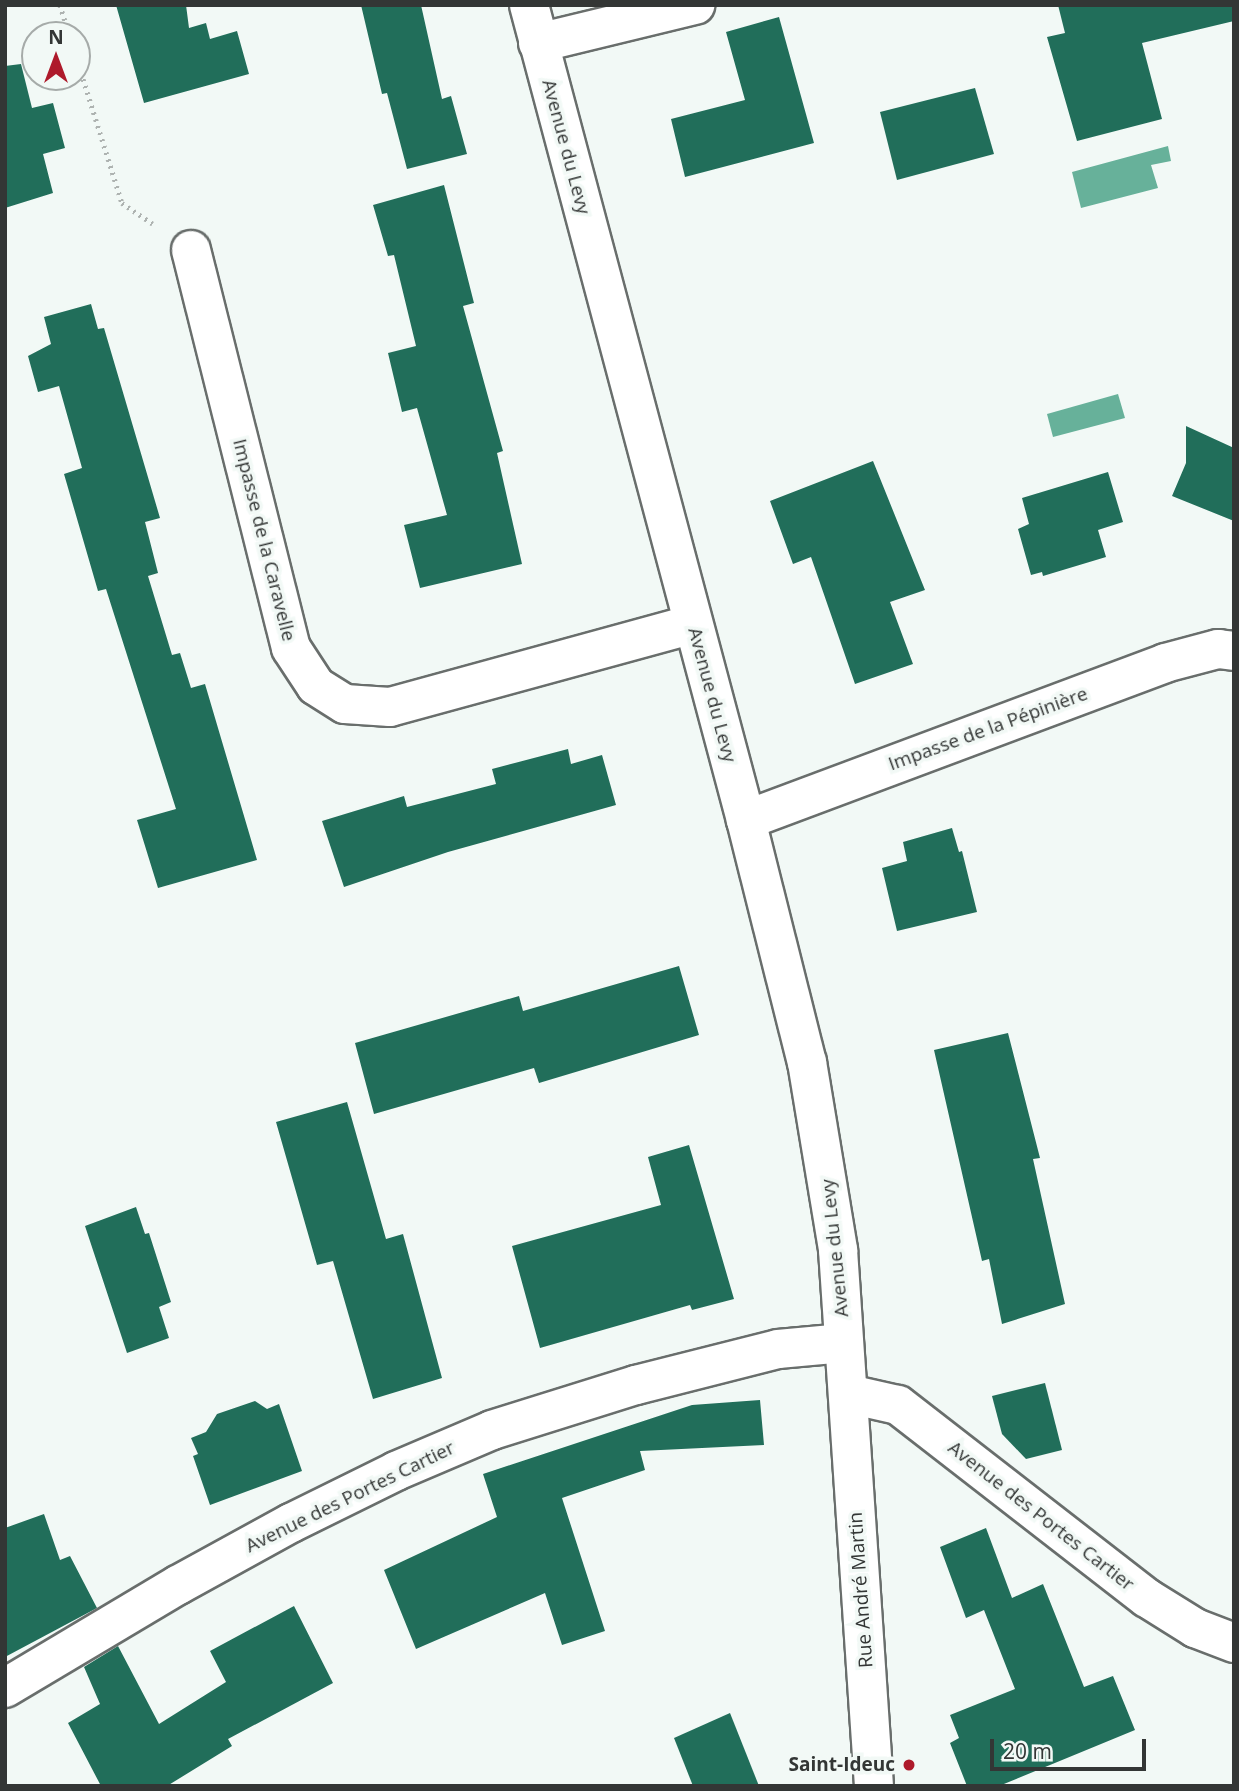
<!DOCTYPE html>
<html>
<head>
<meta charset="utf-8">
<style>
  body { margin:0 }
  #map { position:relative; width:1239px; height:1791px; overflow:hidden; background:#f2f9f6; font-family:"Open Sans",sans-serif }
  div>[style] { position:absolute }
  [style*='--x'] { left:calc(var(--x)*1px); top:calc(var(--y)*1px); width:calc(var(--w)*1px); rotate:calc(var(--a)*1deg) }
  .water>* { inset:0; background:#67b19a }
  .building>* { inset:0; background:#216e5a }
  .path>* { height:4.5px; margin-top:-2.25px; transform-origin:0; background:repeating-linear-gradient(90deg,#aeb3b1 0 2px,transparent 0 7px) }
  .roads { filter:drop-shadow(2px 0 #696e6c) drop-shadow(-2px 0 #696e6c) drop-shadow(0 2px #696e6c) drop-shadow(0 -2px #696e6c) }
  .minor>* { height:38px; margin:-19px; padding:0 19px; transform-origin:19px; border-radius:19px; background:#fff }
  .dots>* { width:19px; height:19px; translate:-50% -50%; box-sizing:border-box; border:4px solid #f2f9f6; border-radius:50% }
  span { translate:-50% -50%; white-space:nowrap; text-align:center; line-height:1.15; -webkit-text-stroke:7px #f2f9f6; paint-order:stroke }
  .street-label { font-size:19px; color:#333635 }
  .poi-label { font-size:19px; color:#333635; font-weight:700 }
  .right { translate:-100% -50%; text-align:right }
  .frame { position:absolute; inset:0; border:7px solid #333635; pointer-events:none }
  .north { position:absolute; left:21px; top:21px; width:70px; height:70px; box-sizing:border-box; background:#f2f9f6; border:2px solid #a6aba9; border-radius:50%; rotate:0deg; font-size:19px; font-weight:700; line-height:28px; text-align:center; color:#333635 }
  .north::after { content:''; display:block; margin:auto; width:24px; height:32px; background:#ae1a2b; clip-path:polygon(50% 0,100% 100%,50% 72%,0 100%) }
  .scale { position:absolute; left:990px; top:1739px; width:156px; height:32px; box-sizing:border-box; border:4px solid #333635; border-top:0; padding-left:9px; font-size:21px; line-height:24px; white-space:nowrap; color:#333635; -webkit-text-stroke:5px #f2f9f6; paint-order:stroke }
</style>
</head>
<body>
<div id="map">
  <div class="water">
    <div style="clip-path:polygon(1168px 146px,1171px 161px,1151px 165px,1158px 188px,1081px 208px,1072px 172px)"></div>
    <div style="clip-path:polygon(1118px 394px,1125px 418px,1053px 437px,1047px 414px)"></div>
  </div>
  <div class="building">
    <div style="clip-path:polygon(116px 5px,186px 5px,189px 28px,206px 23px,210px 39px,237px 31px,249px 74px,144px 103px)"></div>
    <div style="clip-path:polygon(361px 5px,421px 5px,442px 99px,451px 96px,467px 154px,407px 169px,387px 93px,382px 94px)"></div>
    <div style="clip-path:polygon(1058px 5px,1232px 5px,1234px 21px,1142px 43px,1162px 119px,1077px 141px,1047px 37px,1065px 33px)"></div>
    <div style="clip-path:polygon(779px 17px,814px 143px,685px 177px,671px 119px,745px 100px,726px 32px)"></div>
    <div style="clip-path:polygon(21px 64px,32px 108px,53px 103px,65px 148px,43px 154px,53px 193px,5px 208px,5px 66px)"></div>
    <div style="clip-path:polygon(975px 88px,994px 154px,897px 180px,880px 112px)"></div>
    <div style="clip-path:polygon(444px 185px,474px 303px,463px 306px,503px 451px,497px 453px,522px 564px,420px 588px,404px 525px,447px 515px,417px 408px,402px 412px,388px 353px,416px 346px,394px 255px,388px 256px,373px 205px)"></div>
    <div style="clip-path:polygon(91px 304px,98px 329px,104px 328px,160px 518px,145px 522px,158px 573px,148px 576px,172px 655px,180px 653px,191px 688px,205px 684px,257px 860px,158px 888px,137px 820px,176px 809px,106px 589px,98px 591px,64px 474px,82px 468px,59px 386px,38px 392px,28px 356px,51px 344px,44px 317px)"></div>
    <div style="clip-path:polygon(1186px 426px,1234px 448px,1234px 521px,1172px 496px,1186px 463px)"></div>
    <div style="clip-path:polygon(873px 461px,925px 590px,890px 602px,913px 664px,855px 684px,811px 557px,793px 564px,770px 501px)"></div>
    <div style="clip-path:polygon(1108px 472px,1123px 522px,1098px 530px,1106px 557px,1043px 576px,1042px 572px,1031px 575px,1018px 529px,1029px 524px,1022px 498px)"></div>
    <div style="clip-path:polygon(568px 749px,571px 764px,602px 755px,616px 805px,448px 852px,344px 887px,322px 821px,404px 796px,407px 807px,496px 784px,492px 769px)"></div>
    <div style="clip-path:polygon(952px 828px,959px 852px,962px 851px,977px 912px,897px 931px,882px 868px,907px 861px,903px 842px)"></div>
    <div style="clip-path:polygon(679px 966px,699px 1035px,539px 1083px,534px 1068px,374px 1114px,355px 1043px,519px 996px,523px 1011px)"></div>
    <div style="clip-path:polygon(1008px 1033px,1040px 1158px,1033px 1159px,1065px 1304px,1002px 1324px,989px 1259px,982px 1261px,934px 1050px)"></div>
    <div style="clip-path:polygon(347px 1102px,386px 1239px,403px 1234px,442px 1378px,373px 1399px,333px 1261px,317px 1265px,276px 1122px)"></div>
    <div style="clip-path:polygon(689px 1145px,734px 1299px,692px 1310px,690px 1305px,540px 1348px,512px 1246px,661px 1205px,648px 1157px)"></div>
    <div style="clip-path:polygon(136px 1207px,145px 1234px,149px 1233px,171px 1302px,159px 1307px,169px 1338px,127px 1353px,85px 1226px)"></div>
    <div style="clip-path:polygon(1045px 1383px,1062px 1450px,1026px 1459px,1002px 1434px,992px 1396px)"></div>
    <div style="clip-path:polygon(760px 1400px,764px 1445px,640px 1451px,645px 1470px,562px 1498px,605px 1631px,562px 1645px,545px 1593px,416px 1649px,384px 1570px,497px 1517px,483px 1474px,692px 1405px)"></div>
    <div style="clip-path:polygon(255px 1401px,267px 1409px,279px 1404px,302px 1471px,210px 1505px,193px 1456px,198px 1454px,191px 1438px,206px 1432px,217px 1414px)"></div>
    <div style="clip-path:polygon(44px 1514px,60px 1560px,70px 1556px,97px 1608px,5px 1657px,5px 1528px)"></div>
    <div style="clip-path:polygon(986px 1528px,1012px 1598px,1043px 1584px,1084px 1687px,1113px 1676px,1135px 1730px,999px 1786px,967px 1786px,950px 1743px,959px 1738px,950px 1715px,1015px 1689px,984px 1610px,966px 1618px,940px 1547px)"></div>
    <div style="clip-path:polygon(294px 1606px,333px 1683px,228px 1739px,232px 1746px,167px 1786px,101px 1786px,68px 1723px,100px 1704px,84px 1667px,118px 1646px,159px 1724px,226px 1682px,210px 1651px)"></div>
    <div style="clip-path:polygon(730px 1713px,759px 1786px,693px 1786px,674px 1738px)"></div>
  </div>
  <div class="path">
    <div style="--x:60;--y:5;--w:32;--a:72"></div>
    <div style="--x:77;--y:59;--w:151;--a:72.6"></div>
    <div style="--x:122;--y:203;--w:37;--a:34"></div>
  </div>
  <div class="roads">
    <div class="minor">
      <div style="--x:529;--y:5;--w:843;--a:75.09"></div>
      <div style="--x:746;--y:820;--w:250;--a:75.9"></div>
      <div style="--x:807;--y:1062;--w:191;--a:80.6"></div>
      <div style="--x:838;--y:1250;--w:537;--a:86.16"></div>
      <div style="--x:538;--y:43;--w:162;--a:-13.6"></div>
      <div style="--x:191;--y:250;--w:410;--a:75.9"></div>
      <div style="--x:291;--y:648;--w:45;--a:56.7"></div>
      <div style="--x:316;--y:686;--w:34;--a:32"></div>
      <div style="--x:345;--y:704;--w:45;--a:3.8"></div>
      <div style="--x:390;--y:707;--w:314;--a:-15.3"></div>
      <div style="--x:746;--y:820;--w:447;--a:-20.5"></div>
      <div style="--x:1165;--y:663;--w:55;--a:-14.8"></div>
      <div style="--x:1218;--y:649;--w:16;--a:7"></div>
      <div style="--x:849;--y:1394;--w:50;--a:12.7"></div>
      <div style="--x:898;--y:1405;--w:315;--a:37.8"></div>
      <div style="--x:1147;--y:1598;--w:57;--a:32"></div>
      <div style="--x:1195;--y:1628;--w:42;--a:21"></div>
      <div style="--x:5;--y:1688;--w:201;--a:-30.8"></div>
      <div style="--x:178;--y:1585;--w:129;--a:-28.8"></div>
      <div style="--x:291;--y:1523;--w:117;--a:-26.3"></div>
      <div style="--x:396;--y:1471;--w:104;--a:-23.1"></div>
      <div style="--x:492;--y:1430;--w:151;--a:-17.4"></div>
      <div style="--x:636;--y:1385;--w:146;--a:-14.2"></div>
      <div style="--x:778;--y:1349;--w:66;--a:-5.2"></div>
    </div>
  </div>
  <div class="dots">
    <div style="left:909px;top:1765px;background:#ae1a2b"></div>
  </div>
  <div class="street-label">
    <span style="left:566px;top:147px;rotate:75deg">Avenue du Levy</span>
    <span style="left:264px;top:540px;rotate:76deg">Impasse de la Caravelle</span>
    <span style="left:712px;top:695px;rotate:75deg">Avenue du Levy</span>
    <span style="left:988px;top:729px;rotate:-20deg">Impasse de la Pépinière</span>
    <span style="left:835px;top:1248px;rotate:-96deg">Avenue du Levy</span>
    <span style="left:350px;top:1497px;rotate:-26deg">Avenue des Portes Cartier</span>
    <span style="left:1041px;top:1516px;rotate:38deg">Avenue des Portes Cartier</span>
    <span style="left:861px;top:1590px;rotate:-94deg">Rue André Martin</span>
  </div>
  <div class="poi-label">
    <span class="right" style="left:895px;top:1765px">Saint-Ideuc</span>
  </div>
  <div class="frame"></div>
  <div class="north">N</div>
  <div class="scale">20 m</div>
</div>
</body>
</html>
